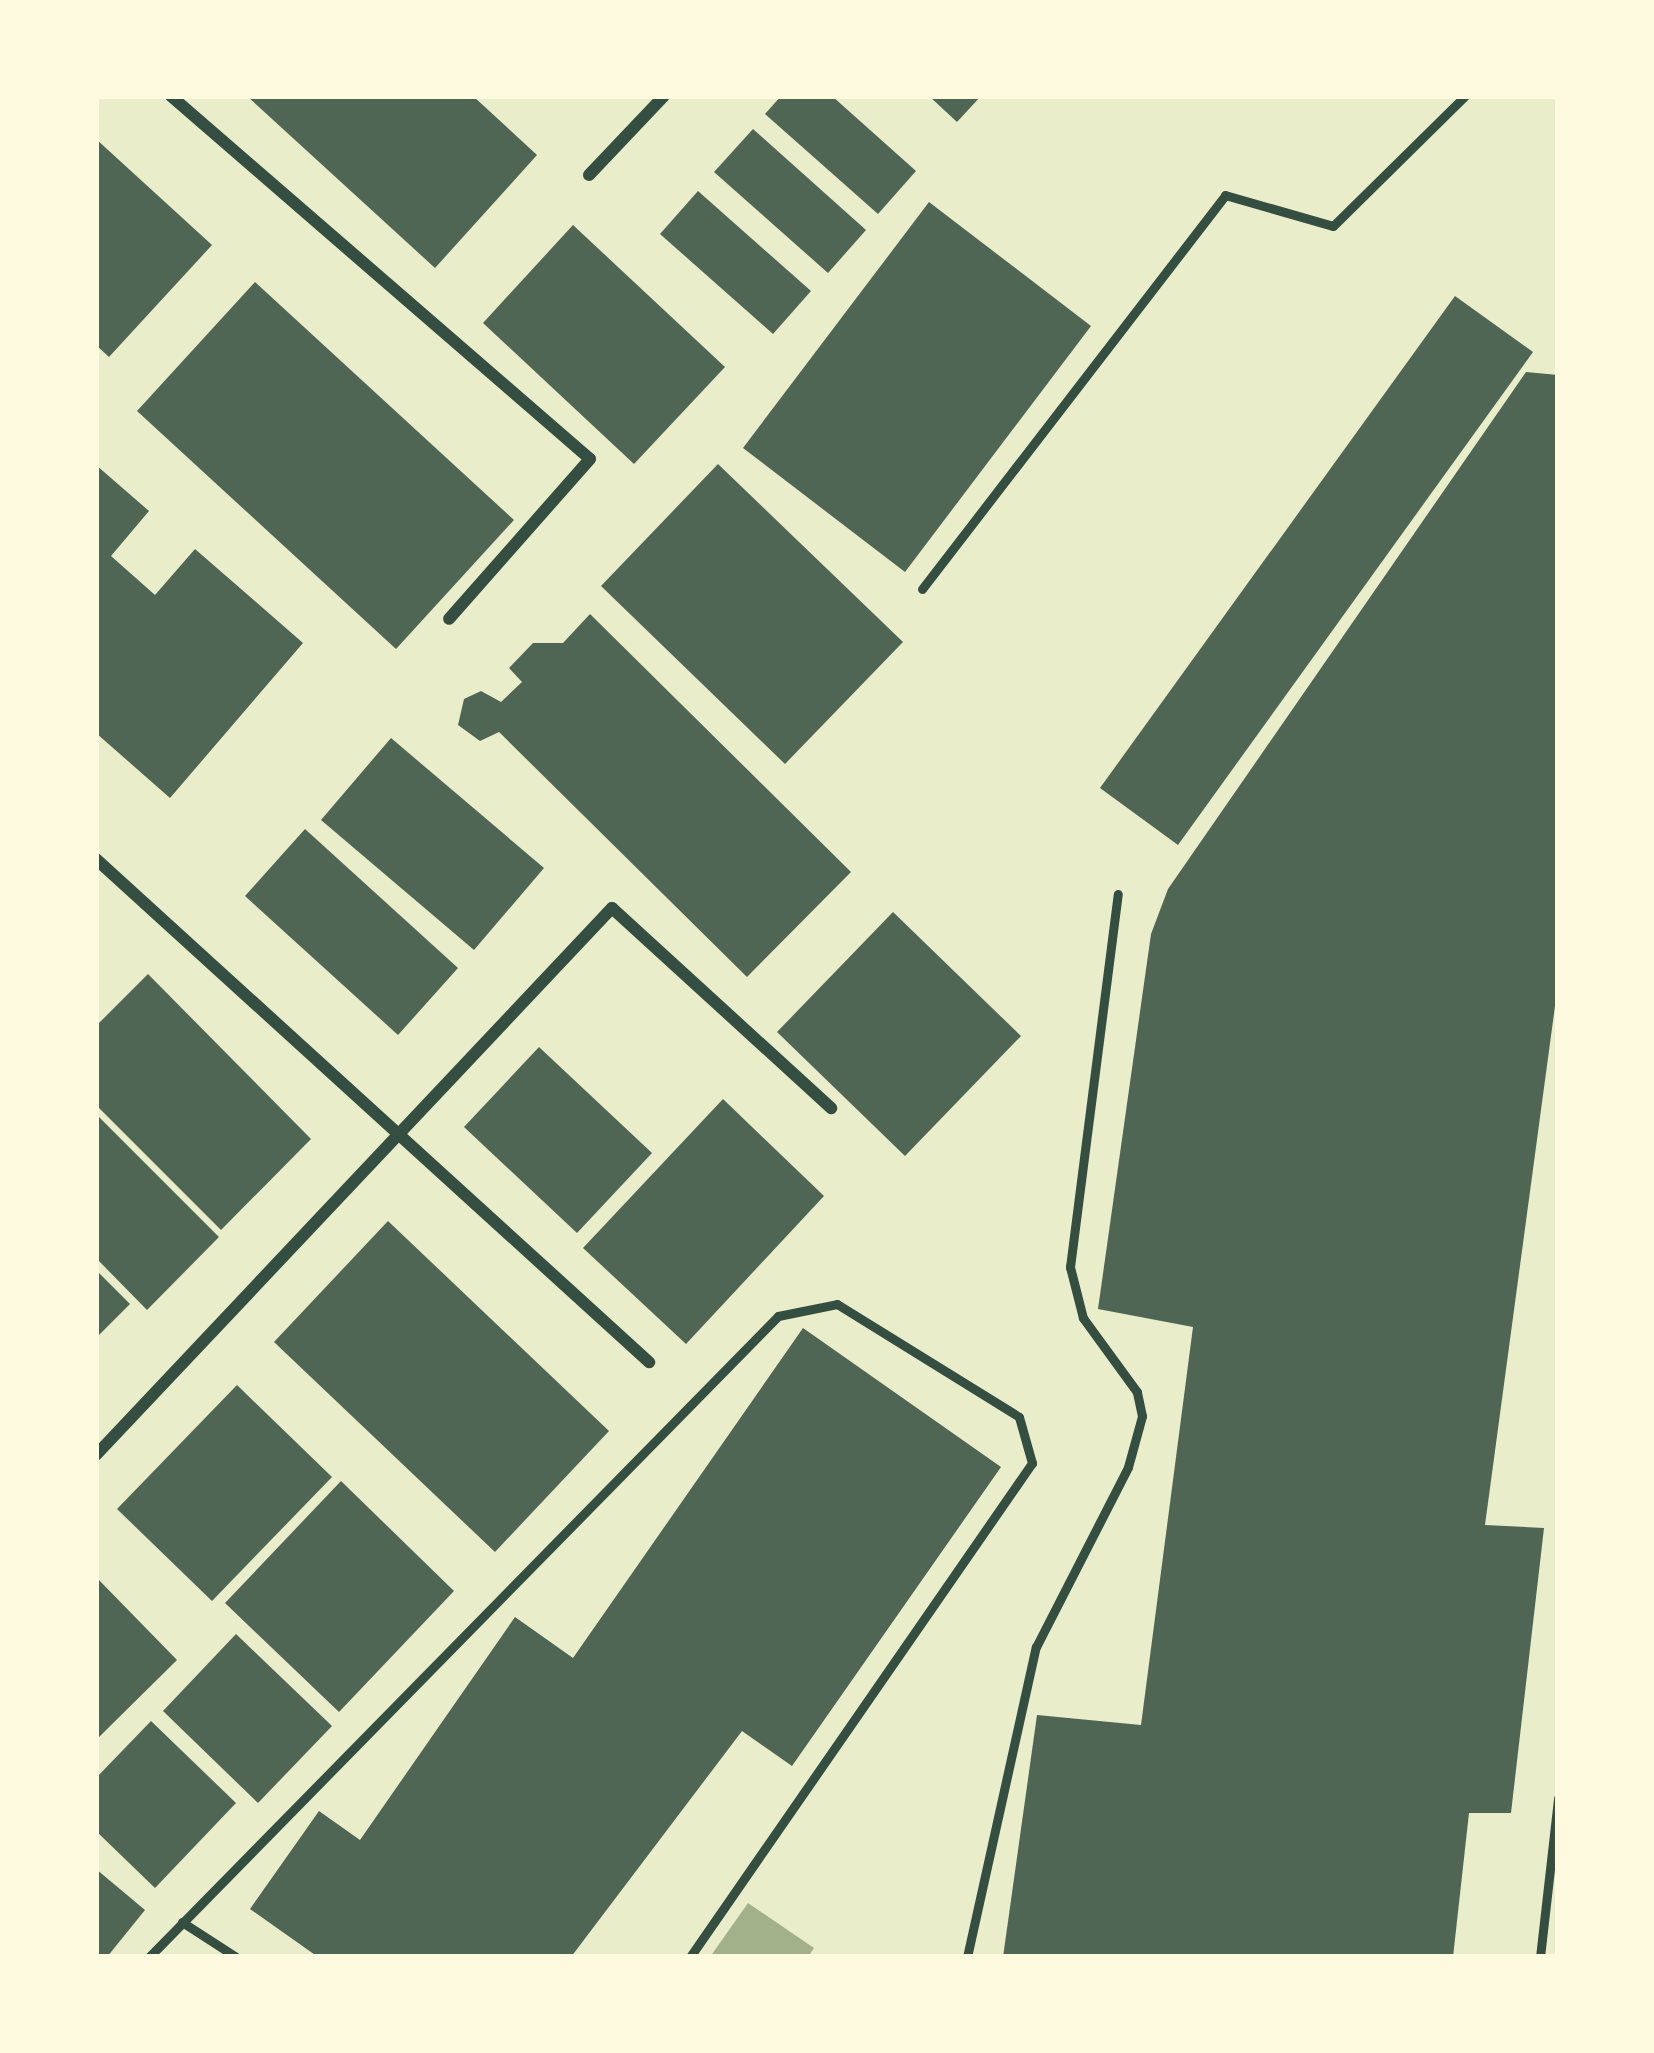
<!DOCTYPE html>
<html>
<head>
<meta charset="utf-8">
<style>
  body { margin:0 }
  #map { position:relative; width:1654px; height:2053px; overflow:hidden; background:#e9edc9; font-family:Manrope,sans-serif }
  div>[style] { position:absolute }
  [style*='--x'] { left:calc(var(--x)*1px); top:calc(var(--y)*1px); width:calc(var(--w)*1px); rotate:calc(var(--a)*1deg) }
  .water>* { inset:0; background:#a3b18a }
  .building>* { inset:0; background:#4f6655 }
  .service>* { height:9px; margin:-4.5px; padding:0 4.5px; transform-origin:4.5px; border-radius:4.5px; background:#344e41 }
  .minor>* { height:12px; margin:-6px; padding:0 6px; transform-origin:6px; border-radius:6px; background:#344e41 }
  span { translate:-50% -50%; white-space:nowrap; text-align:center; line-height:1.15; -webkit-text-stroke:9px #fefae0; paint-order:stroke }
  .frame { position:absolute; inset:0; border:99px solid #fefae0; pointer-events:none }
</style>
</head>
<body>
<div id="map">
  <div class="water">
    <div style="clip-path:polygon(748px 1903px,814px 1948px,808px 1957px,710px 1957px)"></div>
  </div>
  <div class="building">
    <div style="clip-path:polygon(247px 96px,473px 96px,537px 155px,435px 268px)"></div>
    <div style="clip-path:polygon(781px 96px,832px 96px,916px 171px,878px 214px,765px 114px)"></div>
    <div style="clip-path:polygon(929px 96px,981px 96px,957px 122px)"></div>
    <div style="clip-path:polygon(753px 129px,866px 230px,828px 273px,714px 172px)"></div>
    <div style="clip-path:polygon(96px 139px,212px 245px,109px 357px,96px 345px)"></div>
    <div style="clip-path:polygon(698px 191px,811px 291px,773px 334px,660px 234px)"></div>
    <div style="clip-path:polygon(929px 202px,1091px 326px,905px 572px,743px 448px)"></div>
    <div style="clip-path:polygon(573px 225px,725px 367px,634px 464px,483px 323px)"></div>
    <div style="clip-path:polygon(255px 282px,514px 520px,396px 649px,137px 411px)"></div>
    <div style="clip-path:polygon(1455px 296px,1533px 352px,1178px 845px,1100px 788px)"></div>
    <div style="clip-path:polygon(1526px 372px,1558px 375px,1558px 984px,1485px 1525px,1544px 1528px,1511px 1813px,1469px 1813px,1453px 1957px,1003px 1957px,1037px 1715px,1141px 1725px,1193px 1327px,1098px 1309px,1151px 934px,1168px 889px)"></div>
    <div style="clip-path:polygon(718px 464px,903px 642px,785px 764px,601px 586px)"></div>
    <div style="clip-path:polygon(96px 465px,149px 511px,111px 556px,155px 595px,195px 549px,303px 643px,170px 798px,96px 733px)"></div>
    <div style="clip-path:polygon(590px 614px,851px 872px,747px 977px,499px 732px,480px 741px,458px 725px,464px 699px,481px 691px,501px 702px,522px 682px,509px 668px,533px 643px,563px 643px)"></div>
    <div style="clip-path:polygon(391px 738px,544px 868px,474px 950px,321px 820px)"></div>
    <div style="clip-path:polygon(305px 829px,458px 968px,398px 1035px,245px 896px)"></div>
    <div style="clip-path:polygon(893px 912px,1021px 1036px,905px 1156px,777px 1032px)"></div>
    <div style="clip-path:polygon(148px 974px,311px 1139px,221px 1230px,96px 1105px,96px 1026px)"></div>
    <div style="clip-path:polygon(539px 1047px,652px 1153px,577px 1233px,464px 1127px)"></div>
    <div style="clip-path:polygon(723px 1099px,824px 1196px,686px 1344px,583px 1248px)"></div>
    <div style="clip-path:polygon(96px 1114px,219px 1237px,147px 1310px,96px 1258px)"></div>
    <div style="clip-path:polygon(388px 1221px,609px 1431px,495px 1552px,274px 1342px)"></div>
    <div style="clip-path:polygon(96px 1270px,130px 1304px,96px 1338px)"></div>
    <div style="clip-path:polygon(803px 1328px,1001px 1467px,792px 1766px,742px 1731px,571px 1957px,318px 1957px,250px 1909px,319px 1811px,360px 1840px,515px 1617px,573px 1658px)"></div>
    <div style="clip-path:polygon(237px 1385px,332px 1477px,212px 1601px,117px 1509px)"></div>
    <div style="clip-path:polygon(341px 1481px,454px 1591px,339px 1712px,225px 1603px)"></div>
    <div style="clip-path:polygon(96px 1577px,177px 1660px,96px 1740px)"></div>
    <div style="clip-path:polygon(236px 1634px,332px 1726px,258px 1803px,163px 1711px)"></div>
    <div style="clip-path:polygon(151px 1721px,236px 1803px,155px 1888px,96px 1831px,96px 1778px)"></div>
    <div style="clip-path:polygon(96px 1869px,145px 1910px,107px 1957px,96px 1957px)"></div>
  </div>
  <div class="service">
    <div style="--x:922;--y:589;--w:497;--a:-52.4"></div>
    <div style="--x:1225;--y:195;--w:112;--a:16"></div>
    <div style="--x:1333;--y:226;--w:185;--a:-44.6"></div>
    <div style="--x:182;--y:1922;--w:64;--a:32.9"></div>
    <div style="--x:149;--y:1957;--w:898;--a:-45.54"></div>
    <div style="--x:778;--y:1316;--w:60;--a:-11.5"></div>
    <div style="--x:837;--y:1304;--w:214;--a:31.8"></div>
    <div style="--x:1019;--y:1417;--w:48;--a:74.2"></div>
    <div style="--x:1032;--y:1463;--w:601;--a:124.7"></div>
    <div style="--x:967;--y:1957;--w:318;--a:-77.5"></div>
    <div style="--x:1036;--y:1647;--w:202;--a:-62.9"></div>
    <div style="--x:1128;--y:1467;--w:53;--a:-74.6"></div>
    <div style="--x:1142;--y:1416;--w:25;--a:-102"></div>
    <div style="--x:1137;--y:1392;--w:92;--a:-126.1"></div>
    <div style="--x:1083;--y:1318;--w:53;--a:-104.3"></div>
    <div style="--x:1070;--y:1267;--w:376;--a:-82.7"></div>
    <div style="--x:1540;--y:1957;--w:160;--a:-83.5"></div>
  </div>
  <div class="minor">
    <div style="--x:171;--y:96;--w:554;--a:40.9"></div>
    <div style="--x:590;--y:459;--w:213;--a:131.4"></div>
    <div style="--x:589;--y:175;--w:109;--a:-46.5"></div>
    <div style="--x:96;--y:859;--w:748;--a:42.29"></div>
    <div style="--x:96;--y:1455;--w:752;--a:-46.67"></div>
    <div style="--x:612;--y:908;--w:297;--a:42.4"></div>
  </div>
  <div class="frame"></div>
</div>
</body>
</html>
